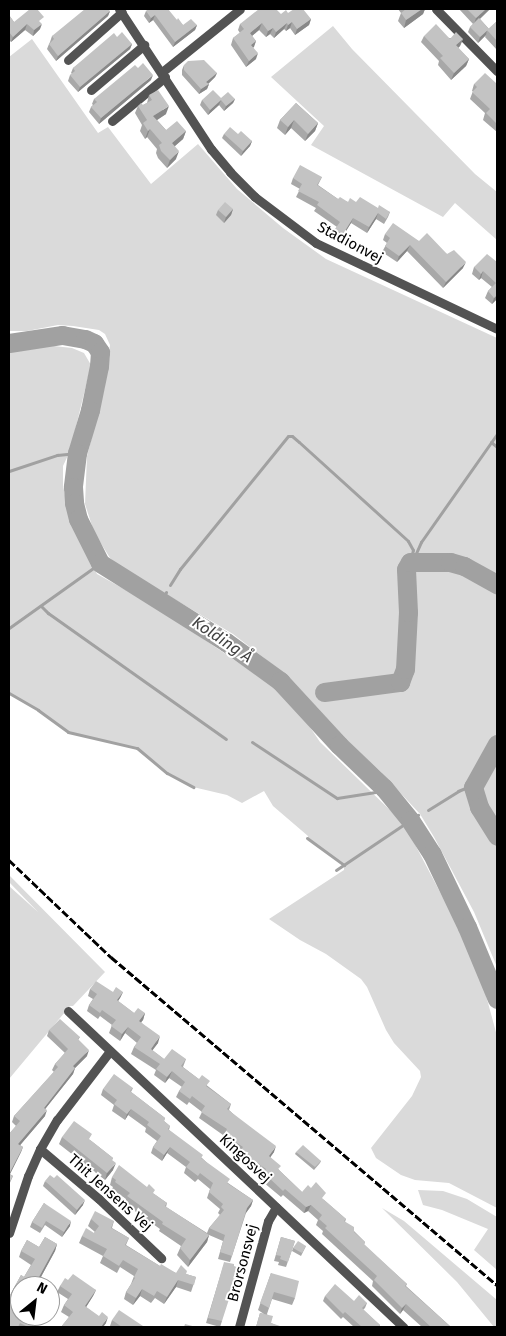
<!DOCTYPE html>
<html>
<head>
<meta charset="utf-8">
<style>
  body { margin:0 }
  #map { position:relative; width:506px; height:1336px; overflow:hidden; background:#fff; font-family:"Fira Sans",sans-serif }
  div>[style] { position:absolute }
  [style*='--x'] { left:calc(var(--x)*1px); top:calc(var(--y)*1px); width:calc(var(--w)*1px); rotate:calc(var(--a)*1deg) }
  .green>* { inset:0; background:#dadada }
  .stream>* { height:3px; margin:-1.5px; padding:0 1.5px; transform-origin:1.5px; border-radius:1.5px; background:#a1a1a1 }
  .river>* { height:19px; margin:-9.5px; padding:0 9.5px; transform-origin:9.5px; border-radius:9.5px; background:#a1a1a1 }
  .street>* { height:9px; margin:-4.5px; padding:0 4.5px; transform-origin:4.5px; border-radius:4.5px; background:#535353 }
  .rail>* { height:3px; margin-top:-1.5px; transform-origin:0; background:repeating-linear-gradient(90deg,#000 0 8px,transparent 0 10.5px) }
  .wall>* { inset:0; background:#a8a8a8 }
  .shaded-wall>* { inset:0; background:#888 }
  .building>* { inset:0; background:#c3c3c3 }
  span { translate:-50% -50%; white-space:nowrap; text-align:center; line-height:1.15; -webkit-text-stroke:4px #fff; paint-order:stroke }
  .street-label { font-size:15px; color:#000 }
  .water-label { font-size:16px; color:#424242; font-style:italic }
  .frame { position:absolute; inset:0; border:10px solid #000; pointer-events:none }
  .north { position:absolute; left:10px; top:1276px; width:50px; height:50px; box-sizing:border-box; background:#fff; border:1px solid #999; border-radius:50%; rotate:29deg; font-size:14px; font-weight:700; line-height:20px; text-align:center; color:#000 }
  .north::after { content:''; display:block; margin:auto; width:18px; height:22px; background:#000; clip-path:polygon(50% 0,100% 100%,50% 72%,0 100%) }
</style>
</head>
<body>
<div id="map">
  <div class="green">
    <div style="clip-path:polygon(333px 26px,352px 49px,475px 174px,497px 192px,497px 240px,455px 203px,443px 217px,311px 145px,324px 126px,271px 77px)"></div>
    <div style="clip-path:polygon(32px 39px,98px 133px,108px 127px,151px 184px,198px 144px,237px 189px,283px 228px,326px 259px,497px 338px,497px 967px,474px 912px,434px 837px,420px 814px,381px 772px,350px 743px,290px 678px,233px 634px,122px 568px,110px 558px,94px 532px,85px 504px,87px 456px,104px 390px,110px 345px,105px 334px,99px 330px,73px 326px,58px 325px,27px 331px,9px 331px,9px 57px)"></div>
    <div style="clip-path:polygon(45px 345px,72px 348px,84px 353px,91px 365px,70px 451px,63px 466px,63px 485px,70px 523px,97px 574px,158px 608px,280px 691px,299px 711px,320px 742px,396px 816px,409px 833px,452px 915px,484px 988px,497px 1036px,497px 1208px,449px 1183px,415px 1180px,401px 1175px,376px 1158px,371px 1148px,412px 1096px,421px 1077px,420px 1071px,394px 1043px,386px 1030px,367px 987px,361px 979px,326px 954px,300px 940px,269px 919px,344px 870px,344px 865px,308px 839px,308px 836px,273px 806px,264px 791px,242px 803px,227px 795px,193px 787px,167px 773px,137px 748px,68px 732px,38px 710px,9px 693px,9px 352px)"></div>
    <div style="clip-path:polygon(9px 875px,105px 972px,73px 1006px,70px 1006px,9px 1079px,9px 886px,38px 912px,9px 882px)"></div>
    <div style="clip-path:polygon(418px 1190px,443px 1191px,467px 1199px,497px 1217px,497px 1270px,474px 1250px,488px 1229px,442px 1210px,423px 1205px)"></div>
    <div style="clip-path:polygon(382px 1208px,404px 1221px,497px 1300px,497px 1327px,494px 1327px,457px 1282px)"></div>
  </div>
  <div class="stream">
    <div style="--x:491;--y:442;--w:8;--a:40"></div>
    <div style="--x:9;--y:471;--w:51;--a:-18.4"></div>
    <div style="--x:57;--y:455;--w:20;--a:-6"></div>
    <div style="--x:413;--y:560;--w:20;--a:-66"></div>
    <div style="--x:421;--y:542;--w:132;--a:-54.9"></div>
    <div style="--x:170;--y:585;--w:19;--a:-58"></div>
    <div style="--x:180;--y:569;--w:171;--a:-50.9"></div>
    <div style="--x:288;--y:436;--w:4;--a:0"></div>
    <div style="--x:292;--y:436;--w:9;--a:41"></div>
    <div style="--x:299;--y:442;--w:147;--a:42.2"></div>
    <div style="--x:408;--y:541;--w:10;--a:61"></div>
    <div style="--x:413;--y:550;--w:11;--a:105"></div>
    <div style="--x:162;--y:600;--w:9;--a:-63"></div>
    <div style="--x:41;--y:606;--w:10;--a:45"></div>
    <div style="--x:48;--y:613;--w:218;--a:35.3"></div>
    <div style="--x:9;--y:628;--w:112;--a:-35.5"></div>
    <div style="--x:9;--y:693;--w:34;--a:30"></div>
    <div style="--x:38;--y:710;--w:37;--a:36"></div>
    <div style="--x:68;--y:732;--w:71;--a:13.1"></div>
    <div style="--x:137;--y:748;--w:39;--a:40"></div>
    <div style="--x:167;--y:773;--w:30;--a:28"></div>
    <div style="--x:252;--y:742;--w:102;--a:33.4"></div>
    <div style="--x:337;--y:798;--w:39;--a:-9"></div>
    <div style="--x:376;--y:792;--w:9;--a:-27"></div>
    <div style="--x:428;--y:810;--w:36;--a:-32"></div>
    <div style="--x:458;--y:791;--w:16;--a:-22"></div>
    <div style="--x:307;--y:838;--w:46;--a:36.1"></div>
    <div style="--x:336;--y:870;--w:99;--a:-33.9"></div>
  </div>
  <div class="river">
    <div style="--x:9;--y:343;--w:54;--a:-8.6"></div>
    <div style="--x:62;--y:335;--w:23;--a:10"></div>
    <div style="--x:85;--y:339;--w:10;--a:24"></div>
    <div style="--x:94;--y:343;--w:11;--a:56"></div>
    <div style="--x:100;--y:352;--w:14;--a:94"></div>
    <div style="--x:99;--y:366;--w:45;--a:101.6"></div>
    <div style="--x:90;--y:410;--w:45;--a:106.8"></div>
    <div style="--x:77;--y:453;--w:34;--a:97"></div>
    <div style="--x:73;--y:487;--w:16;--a:86"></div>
    <div style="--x:74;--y:503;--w:16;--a:76"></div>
    <div style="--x:78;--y:519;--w:49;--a:63.4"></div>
    <div style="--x:100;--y:563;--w:149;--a:32.1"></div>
    <div style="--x:226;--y:642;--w:67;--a:35.8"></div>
    <div style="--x:280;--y:681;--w:87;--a:47.3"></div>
    <div style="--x:339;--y:745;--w:62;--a:43.7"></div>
    <div style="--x:384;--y:788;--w:41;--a:50.9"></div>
    <div style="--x:410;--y:820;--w:40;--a:57.1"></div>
    <div style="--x:432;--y:854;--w:81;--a:64.4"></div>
    <div style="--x:467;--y:927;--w:78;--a:67.4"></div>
    <div style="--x:324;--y:692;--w:77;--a:-7.5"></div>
    <div style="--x:400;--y:682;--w:14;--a:-69"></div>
    <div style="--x:405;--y:669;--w:57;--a:-87"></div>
    <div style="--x:408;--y:612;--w:43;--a:-92.7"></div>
    <div style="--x:406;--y:569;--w:8;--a:-60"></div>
    <div style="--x:410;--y:562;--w:40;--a:0"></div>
    <div style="--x:450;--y:562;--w:15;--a:16"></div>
    <div style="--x:464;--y:566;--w:38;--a:29"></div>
    <div style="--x:497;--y:744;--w:49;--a:119.2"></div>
    <div style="--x:473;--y:787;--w:21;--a:73"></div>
    <div style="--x:479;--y:807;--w:34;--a:58"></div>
  </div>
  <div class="street">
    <div style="--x:119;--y:9;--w:168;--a:56.7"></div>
    <div style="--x:211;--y:149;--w:30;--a:50"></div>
    <div style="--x:230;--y:172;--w:35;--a:45"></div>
    <div style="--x:255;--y:197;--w:76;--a:37"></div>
    <div style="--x:316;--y:243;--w:200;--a:25.4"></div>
    <div style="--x:436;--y:9;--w:87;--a:45.5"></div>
    <div style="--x:68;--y:60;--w:72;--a:-41.6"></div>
    <div style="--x:162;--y:72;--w:100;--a:-38.9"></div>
    <div style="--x:91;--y:90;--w:70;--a:-40.3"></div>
    <div style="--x:112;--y:121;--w:69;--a:-39.7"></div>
    <div style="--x:68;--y:1011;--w:461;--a:43.3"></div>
    <div style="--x:40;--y:1149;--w:77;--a:40.3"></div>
    <div style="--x:99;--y:1199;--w:86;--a:43.6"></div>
    <div style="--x:9;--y:1233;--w:60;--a:-71.6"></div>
    <div style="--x:28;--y:1176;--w:30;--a:-66"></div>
    <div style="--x:40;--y:1149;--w:34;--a:-60"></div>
    <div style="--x:57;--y:1120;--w:87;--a:-52.5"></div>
    <div style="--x:239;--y:1327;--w:110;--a:-74.7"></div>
    <div style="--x:268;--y:1221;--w:16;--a:-60"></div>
  </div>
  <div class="rail">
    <div style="--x:9;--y:860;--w:141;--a:43.6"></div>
    <div style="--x:111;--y:957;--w:507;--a:40.36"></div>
  </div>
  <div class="wall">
    <div style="clip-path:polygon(398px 9px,425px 9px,423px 14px,404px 28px,398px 21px,401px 13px)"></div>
    <div style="clip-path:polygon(459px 9px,490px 9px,480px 19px,489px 29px,497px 21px,497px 50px,485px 37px,486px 35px,478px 43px,468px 32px,470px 27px,473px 24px)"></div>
    <div style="clip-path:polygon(110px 11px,108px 16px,56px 61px,47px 49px,49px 44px,50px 42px,52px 36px)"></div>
    <div style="clip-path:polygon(146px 11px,177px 20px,183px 25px,197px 25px,195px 30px,173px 47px,153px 20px,149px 23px,144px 16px)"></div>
    <div style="clip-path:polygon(288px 13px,311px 19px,309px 25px,295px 35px,290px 28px,286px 31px,284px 29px,274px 38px,270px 34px,266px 37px,259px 30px,252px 36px,256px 41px,253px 47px,256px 59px,246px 67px,231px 45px,233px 38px,240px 33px,238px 30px,240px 24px)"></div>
    <div style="clip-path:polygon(9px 15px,14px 22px,42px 23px,41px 23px,40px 29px,33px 36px,25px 30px,11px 42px,9px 40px)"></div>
    <div style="clip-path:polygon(424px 36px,463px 39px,460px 46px,458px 48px,469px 59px,466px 66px,451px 80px,438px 65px,439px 61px,421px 42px)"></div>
    <div style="clip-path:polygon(117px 37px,132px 44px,130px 49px,78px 92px,68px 81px,70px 75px,72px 74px,71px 73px,73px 68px)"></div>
    <div style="clip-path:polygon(184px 65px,217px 73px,215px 77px,208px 84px,209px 84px,207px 89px,199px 94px,182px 75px,182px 70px)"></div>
    <div style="clip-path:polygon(151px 80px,99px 124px,89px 112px,91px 107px,93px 105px,92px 104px,94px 99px)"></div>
    <div style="clip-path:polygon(497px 81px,497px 132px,483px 120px,485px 113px,470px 99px,473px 91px,472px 91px,474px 84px,496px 83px)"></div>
    <div style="clip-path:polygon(149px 95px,166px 114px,157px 120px,166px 130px,186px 131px,183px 139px,175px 146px,176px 159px,167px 168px,158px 158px,156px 153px,157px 149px,147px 137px,145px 139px,140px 131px,142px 125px,135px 113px,138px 106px,143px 105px,147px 103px)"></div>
    <div style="clip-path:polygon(221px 98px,235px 99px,233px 103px,224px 111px,219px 105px,208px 115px,200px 105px,202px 100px)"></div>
    <div style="clip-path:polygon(296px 103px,318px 123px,315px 131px,305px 141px,291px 128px,285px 135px,277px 128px,280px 120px)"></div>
    <div style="clip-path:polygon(224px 134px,238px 134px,252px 141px,250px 146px,241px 156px,222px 138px)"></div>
    <div style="clip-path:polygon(322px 177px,318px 185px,338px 199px,348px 202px,356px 202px,390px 212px,388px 217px,384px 224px,376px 219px,367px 233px,351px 223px,341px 239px,333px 235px,337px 227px,314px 211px,316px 208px,296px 197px,300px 189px,291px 184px,293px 178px)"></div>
    <div style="clip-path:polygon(233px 209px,231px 215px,224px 223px,216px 215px,218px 210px)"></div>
    <div style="clip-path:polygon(385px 234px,419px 241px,447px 254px,463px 268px,443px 288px,407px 251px,397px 262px,382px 252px,387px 243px,383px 240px)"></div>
    <div style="clip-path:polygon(497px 262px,497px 299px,492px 304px,485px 298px,488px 291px,492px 287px,481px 278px,479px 280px,472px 274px,474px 267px)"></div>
    <div style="clip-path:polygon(90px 989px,113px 992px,123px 992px,120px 998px,118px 1001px,134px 1013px,145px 1013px,143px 1020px,141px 1022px,158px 1043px,152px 1050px,164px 1059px,186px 1059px,183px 1067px,231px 1104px,229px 1110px,274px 1152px,270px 1157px,279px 1170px,302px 1192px,324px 1200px,346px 1219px,345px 1222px,365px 1242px,364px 1245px,407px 1284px,406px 1286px,451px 1327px,422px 1327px,403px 1310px,400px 1314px,372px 1286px,373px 1281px,322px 1234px,323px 1231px,316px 1225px,318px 1220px,308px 1211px,304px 1213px,283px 1195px,281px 1197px,263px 1182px,262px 1178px,263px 1175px,237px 1158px,239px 1153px,221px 1140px,223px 1135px,199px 1118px,202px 1112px,189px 1102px,187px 1105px,176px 1097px,179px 1091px,182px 1087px,169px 1078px,165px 1083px,154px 1075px,156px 1070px,131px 1054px,134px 1047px,137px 1043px,125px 1033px,120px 1041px,109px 1033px,112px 1025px,100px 1016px,98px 1019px,87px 1011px,89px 1005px,93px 999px,88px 996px)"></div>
    <div style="clip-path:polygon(49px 1030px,80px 1037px,78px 1040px,87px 1056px,75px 1068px,73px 1074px,45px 1109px,45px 1116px,20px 1145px,23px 1147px,21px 1152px,10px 1174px,13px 1176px,9px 1185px,9px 1134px,16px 1126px,12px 1122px,14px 1116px,54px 1072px,52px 1070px,55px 1064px,65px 1053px,47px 1036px)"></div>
    <div style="clip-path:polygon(133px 1088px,131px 1092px,165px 1118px,164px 1121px,170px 1126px,169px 1130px,202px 1158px,228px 1183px,253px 1200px,251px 1206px,246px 1213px,230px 1262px,218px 1259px,223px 1241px,209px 1235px,207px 1242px,188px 1267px,177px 1255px,181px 1246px,159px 1231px,160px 1229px,125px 1204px,126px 1199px,112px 1189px,113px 1187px,110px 1185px,112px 1177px,154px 1194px,167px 1203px,166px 1207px,207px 1233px,209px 1228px,220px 1215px,218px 1213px,220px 1209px,207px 1198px,210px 1189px,198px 1179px,195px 1182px,184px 1173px,186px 1167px,167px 1153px,162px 1161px,151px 1153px,153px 1147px,157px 1141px,145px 1132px,146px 1128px,128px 1115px,125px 1120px,112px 1111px,114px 1105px,101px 1095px,103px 1089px)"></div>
    <div style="clip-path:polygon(62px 1137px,90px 1140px,113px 1158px,112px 1160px,113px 1170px,105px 1180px,59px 1144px)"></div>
    <div style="clip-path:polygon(296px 1152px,321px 1161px,320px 1163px,314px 1170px,295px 1154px)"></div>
    <div style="clip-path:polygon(45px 1181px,83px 1205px,75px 1215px,43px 1186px)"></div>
    <div style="clip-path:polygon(44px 1203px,70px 1226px,62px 1237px,45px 1225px,40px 1233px,30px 1227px,32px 1222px)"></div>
    <div style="clip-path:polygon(91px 1219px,114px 1221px,112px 1228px,129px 1238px,126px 1245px,160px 1266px,176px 1273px,186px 1274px,196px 1277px,191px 1292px,176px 1287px,164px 1304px,155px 1298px,151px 1303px,140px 1296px,133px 1305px,124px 1299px,126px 1292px,131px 1284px,134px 1276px,120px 1267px,117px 1273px,100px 1263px,103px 1256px,79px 1243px,82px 1236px,94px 1233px,95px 1232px,88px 1226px)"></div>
    <div style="clip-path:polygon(45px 1237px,57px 1244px,55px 1251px,36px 1286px,20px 1286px,20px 1316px,33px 1316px,33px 1317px,36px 1319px,33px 1327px,9px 1327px,9px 1297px,21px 1275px,24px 1277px,31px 1265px,19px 1257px,21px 1251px,27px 1240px,39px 1247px)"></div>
    <div style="clip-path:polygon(281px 1237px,295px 1241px,286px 1267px,278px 1265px,279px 1262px,274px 1261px)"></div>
    <div style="clip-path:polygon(306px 1246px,301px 1256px,292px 1251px,293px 1248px)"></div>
    <div style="clip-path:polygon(223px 1267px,222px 1321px,220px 1327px,206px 1323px)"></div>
    <div style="clip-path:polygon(271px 1273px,295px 1298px,292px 1305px,272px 1299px,267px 1314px,271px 1323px,280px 1327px,256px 1327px,260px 1313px,264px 1314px,258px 1310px)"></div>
    <div style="clip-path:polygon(68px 1280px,96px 1290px,93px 1296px,86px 1307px,106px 1323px,103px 1327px,61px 1327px,69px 1317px,61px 1312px,64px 1305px,68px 1299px,57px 1292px,60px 1286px)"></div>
    <div style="clip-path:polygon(325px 1296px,354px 1301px,367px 1303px,365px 1308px,363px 1310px,380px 1325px,380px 1327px,354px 1327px,343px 1317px,341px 1319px,323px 1301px)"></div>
    <div style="clip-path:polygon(112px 1320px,142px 1327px,112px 1327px,110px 1326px)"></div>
  </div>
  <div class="shaded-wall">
    <div style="clip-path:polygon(422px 9px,425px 9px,423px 14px,404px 28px,406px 20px)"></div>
    <div style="clip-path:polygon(486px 9px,490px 9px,474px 24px,476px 18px)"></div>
    <div style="clip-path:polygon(110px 11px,108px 16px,56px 61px,58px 56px)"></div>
    <div style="clip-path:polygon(155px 15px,153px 20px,149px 23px,151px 18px)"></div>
    <div style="clip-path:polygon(311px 19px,309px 25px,295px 35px,297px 29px)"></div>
    <div style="clip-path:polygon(292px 22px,290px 28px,286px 31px,288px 25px)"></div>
    <div style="clip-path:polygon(262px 23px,259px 30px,247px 40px,250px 33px)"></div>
    <div style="clip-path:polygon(287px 23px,284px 29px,274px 38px,276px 32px)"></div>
    <div style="clip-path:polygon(27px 24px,25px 30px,11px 42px,13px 37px)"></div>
    <div style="clip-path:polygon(42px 24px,40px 29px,33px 36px,34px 30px)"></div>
    <div style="clip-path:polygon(197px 25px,195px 30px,173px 47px,175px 42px)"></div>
    <div style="clip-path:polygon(273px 28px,270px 34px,266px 37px,268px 31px)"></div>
    <div style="clip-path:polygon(487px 30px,486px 35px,478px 43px,480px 37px)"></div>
    <div style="clip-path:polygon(463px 39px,460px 46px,454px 52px,456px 45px)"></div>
    <div style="clip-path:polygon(256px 41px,254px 47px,249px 51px,251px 45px)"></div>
    <div style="clip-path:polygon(132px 44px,130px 49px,78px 92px,80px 87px)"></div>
    <div style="clip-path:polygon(258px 53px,256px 59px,246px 67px,249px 61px)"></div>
    <div style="clip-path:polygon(469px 59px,466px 66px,451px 80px,454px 73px)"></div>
    <div style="clip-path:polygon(217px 73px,215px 77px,205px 87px,206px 82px)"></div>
    <div style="clip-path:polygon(153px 75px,151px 80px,99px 124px,101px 118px)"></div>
    <div style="clip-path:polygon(209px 84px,207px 89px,199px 94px,201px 89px)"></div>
    <div style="clip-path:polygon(235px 99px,233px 103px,224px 111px,226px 106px)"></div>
    <div style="clip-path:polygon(221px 100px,219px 105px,208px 115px,210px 110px)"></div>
    <div style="clip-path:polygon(169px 106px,166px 114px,151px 124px,153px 116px)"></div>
    <div style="clip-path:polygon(294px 120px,291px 128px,285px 135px,288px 127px)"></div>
    <div style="clip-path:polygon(318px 123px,315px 131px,305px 141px,308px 134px)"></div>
    <div style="clip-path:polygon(150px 129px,147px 137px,145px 139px,148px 131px)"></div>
    <div style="clip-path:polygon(186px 131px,183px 139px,169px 151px,172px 143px)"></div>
    <div style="clip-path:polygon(252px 141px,250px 146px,241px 156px,243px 151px)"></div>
    <div style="clip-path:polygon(179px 151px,176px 159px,167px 168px,170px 160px)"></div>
    <div style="clip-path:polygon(233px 209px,231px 215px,224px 223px,226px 217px)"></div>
    <div style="clip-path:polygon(378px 213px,376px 219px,367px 233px,369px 227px)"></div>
    <div style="clip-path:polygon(353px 218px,351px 223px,341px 239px,343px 234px)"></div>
    <div style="clip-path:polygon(410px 245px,407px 251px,397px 262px,399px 256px)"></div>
    <div style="clip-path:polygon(466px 262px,463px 268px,443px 288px,446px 282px)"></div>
    <div style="clip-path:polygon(483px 271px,481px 278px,479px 280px,481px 274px)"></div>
    <div style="clip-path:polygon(497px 295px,497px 299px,492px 304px,494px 298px)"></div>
    <div style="clip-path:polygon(123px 992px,120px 998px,114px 1007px,117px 1000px)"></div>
    <div style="clip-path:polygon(145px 1013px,143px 1020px,137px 1027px,139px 1021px)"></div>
    <div style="clip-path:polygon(128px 1027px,125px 1033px,120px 1041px,122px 1034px)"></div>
    <div style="clip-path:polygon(160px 1036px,158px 1043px,149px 1055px,151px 1049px)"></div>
    <div style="clip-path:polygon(89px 1050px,87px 1056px,71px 1072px,73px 1066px)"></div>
    <div style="clip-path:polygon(75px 1068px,73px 1074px,42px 1113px,44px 1108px)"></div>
    <div style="clip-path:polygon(172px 1071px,169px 1078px,165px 1083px,167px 1077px)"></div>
    <div style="clip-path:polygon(131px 1109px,128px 1115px,125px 1120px,127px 1114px)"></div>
    <div style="clip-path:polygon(47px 1110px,45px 1116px,16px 1150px,18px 1144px)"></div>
    <div style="clip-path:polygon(276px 1146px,274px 1152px,267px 1162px,269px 1156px)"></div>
    <div style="clip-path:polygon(23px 1147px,21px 1152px,9px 1176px,9px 1174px)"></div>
    <div style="clip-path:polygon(170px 1147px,167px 1153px,162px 1161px,164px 1155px)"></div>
    <div style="clip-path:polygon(116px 1163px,113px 1170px,105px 1180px,107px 1173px)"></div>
    <div style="clip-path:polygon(85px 1200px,83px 1205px,75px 1215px,77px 1210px)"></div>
    <div style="clip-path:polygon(253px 1200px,251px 1206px,245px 1214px,247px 1208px)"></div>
    <div style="clip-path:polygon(311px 1205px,308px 1211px,304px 1213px,306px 1207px)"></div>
    <div style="clip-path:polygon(71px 1221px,70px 1226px,62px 1237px,64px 1232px)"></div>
    <div style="clip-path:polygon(209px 1235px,207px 1242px,188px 1267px,190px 1260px)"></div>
    <div style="clip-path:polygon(57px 1244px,55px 1251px,36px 1286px,34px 1286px)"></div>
    <div style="clip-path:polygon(178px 1280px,176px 1287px,164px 1304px,167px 1297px)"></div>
    <div style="clip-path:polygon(142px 1289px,140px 1296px,133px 1305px,136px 1298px)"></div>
    <div style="clip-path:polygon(96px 1290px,93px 1296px,83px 1312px,85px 1306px)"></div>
    <div style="clip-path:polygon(406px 1304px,403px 1310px,400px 1314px,402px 1308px)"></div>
    <div style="clip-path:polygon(108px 1317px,106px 1323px,103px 1327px,101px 1327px)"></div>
  </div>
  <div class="building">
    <div style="clip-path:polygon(30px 9px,37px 9px,44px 17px,39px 21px,42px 24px,34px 30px,27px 24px,13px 37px,9px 32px,9px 15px,14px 22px)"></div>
    <div style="clip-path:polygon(85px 9px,108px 9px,110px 11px,58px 56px,49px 44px,54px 39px,52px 36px)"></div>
    <div style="clip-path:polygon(148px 9px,168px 9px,177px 20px,178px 18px,183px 25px,191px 19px,197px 25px,175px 42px,155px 15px,151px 18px,146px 11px)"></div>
    <div style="clip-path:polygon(259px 9px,276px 9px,281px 14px,286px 10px,288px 13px,294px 9px,303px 9px,311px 19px,297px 29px,292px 22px,288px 25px,287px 23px,276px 32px,273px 28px,268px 31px,262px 23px,250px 33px,256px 41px,251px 45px,258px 53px,249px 61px,233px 38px,244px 29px,240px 24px)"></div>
    <div style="clip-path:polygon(406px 9px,422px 9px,406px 20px,401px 13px)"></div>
    <div style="clip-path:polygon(467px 9px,486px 9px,476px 18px)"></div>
    <div style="clip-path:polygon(479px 18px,489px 29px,480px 37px,470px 27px)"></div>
    <div style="clip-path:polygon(497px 21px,497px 41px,487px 30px)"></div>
    <div style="clip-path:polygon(436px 24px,450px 39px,456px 32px,463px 39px,456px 45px,469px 59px,454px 73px,440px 58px,443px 56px,424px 36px)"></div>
    <div style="clip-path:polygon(122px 32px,132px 44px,80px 87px,70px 75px,75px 71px,73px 68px,114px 33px,117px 37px)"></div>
    <div style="clip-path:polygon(204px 60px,217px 73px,206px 82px,209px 84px,201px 89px,184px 70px,184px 65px,188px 61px)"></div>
    <div style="clip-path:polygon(143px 63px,153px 75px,101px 118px,91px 107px,97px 102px,94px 99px,135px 65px,138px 68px)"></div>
    <div style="clip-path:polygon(485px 73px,496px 83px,497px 81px,497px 124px,486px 113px,490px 109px,472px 92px,477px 87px,474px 84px)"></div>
    <div style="clip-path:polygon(158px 90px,169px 106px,153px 116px,166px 130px,177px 121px,186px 131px,172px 143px,179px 151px,170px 160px,161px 151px,159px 145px,162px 143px,150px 129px,148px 131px,143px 123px,147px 120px,138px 106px,141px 103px,143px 105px,152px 100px,149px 95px)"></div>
    <div style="clip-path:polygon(213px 90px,221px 98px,228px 92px,235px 99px,226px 106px,221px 100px,210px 110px,202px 100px)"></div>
    <div style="clip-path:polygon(296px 103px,318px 123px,308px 134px,294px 120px,288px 127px,280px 120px)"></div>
    <div style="clip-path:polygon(230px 127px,238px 134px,241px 131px,252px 141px,243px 151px,224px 134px)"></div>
    <div style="clip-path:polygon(300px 165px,322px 177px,317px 185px,338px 199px,340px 197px,348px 202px,350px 198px,356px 202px,360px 197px,378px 208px,379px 205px,390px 212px,386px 219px,378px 213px,369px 227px,353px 218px,343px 234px,335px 229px,340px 222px,317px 205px,319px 202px,298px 191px,302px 184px,293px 178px)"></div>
    <div style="clip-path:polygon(225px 202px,233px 209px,226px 217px,218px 210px)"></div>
    <div style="clip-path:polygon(393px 223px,419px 241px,427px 233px,447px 254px,454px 250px,466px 262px,446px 282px,410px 245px,399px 256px,385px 246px,390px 238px,385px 234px)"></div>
    <div style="clip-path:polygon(487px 254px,497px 262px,497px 295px,494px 298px,488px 291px,496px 283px,483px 271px,481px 274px,474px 267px)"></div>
    <div style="clip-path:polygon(96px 981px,113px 992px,116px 987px,123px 992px,117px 1000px,134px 1013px,138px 1008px,145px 1013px,139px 1021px,160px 1036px,151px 1049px,164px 1059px,172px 1049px,186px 1059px,181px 1066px,199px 1079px,202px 1075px,210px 1081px,206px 1086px,231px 1104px,227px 1109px,276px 1146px,269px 1156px,281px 1166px,278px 1169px,302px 1192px,308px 1185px,311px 1188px,316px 1182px,326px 1193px,322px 1198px,346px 1219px,344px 1221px,354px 1227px,354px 1232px,365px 1242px,364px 1244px,407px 1284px,405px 1286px,451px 1327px,431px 1327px,406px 1304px,402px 1308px,374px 1280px,377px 1276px,325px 1228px,327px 1226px,319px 1219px,322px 1215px,311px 1205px,306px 1207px,285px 1189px,283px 1191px,266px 1175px,264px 1172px,266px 1169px,240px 1151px,243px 1147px,224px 1134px,227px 1129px,201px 1112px,205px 1106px,192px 1096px,190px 1099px,179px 1091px,185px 1082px,172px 1071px,167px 1077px,156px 1069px,160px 1064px,134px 1047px,141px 1037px,128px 1027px,122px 1034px,111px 1026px,116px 1020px,102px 1010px,100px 1013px,89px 1005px,97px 994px,90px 989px)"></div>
    <div style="clip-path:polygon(60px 1019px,80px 1037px,78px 1039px,89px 1050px,73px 1066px,75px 1068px,44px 1108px,47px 1110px,18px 1144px,23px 1147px,9px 1174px,13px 1176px,9px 1183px,9px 1134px,20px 1121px,14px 1116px,58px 1067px,55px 1064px,68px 1049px,49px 1030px)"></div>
    <div style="clip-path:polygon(114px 1074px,133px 1088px,130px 1091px,165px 1118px,164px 1121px,170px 1126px,168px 1129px,203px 1155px,201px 1158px,230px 1179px,227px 1183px,253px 1200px,247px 1208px,232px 1256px,220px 1252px,225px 1235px,209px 1228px,224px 1210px,221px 1207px,223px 1204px,209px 1192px,213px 1183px,200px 1173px,198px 1176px,186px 1167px,190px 1162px,170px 1147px,164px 1155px,153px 1147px,161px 1136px,147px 1125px,149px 1122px,131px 1109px,127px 1114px,114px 1104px,117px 1100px,103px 1089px)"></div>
    <div style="clip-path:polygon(74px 1121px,92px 1134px,89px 1139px,113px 1158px,112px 1160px,116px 1163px,107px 1173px,62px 1137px)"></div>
    <div style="clip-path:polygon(303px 1145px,321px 1161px,315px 1167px,296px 1152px)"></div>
    <div style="clip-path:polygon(119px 1165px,147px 1187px,149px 1184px,155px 1190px,153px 1193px,167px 1203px,165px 1206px,209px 1235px,190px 1260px,180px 1248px,186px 1239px,162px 1224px,163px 1222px,127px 1196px,130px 1193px,115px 1182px,116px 1180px,112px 1177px)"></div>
    <div style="clip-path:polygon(50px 1175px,54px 1178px,57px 1175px,85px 1200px,77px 1210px,45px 1181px)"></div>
    <div style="clip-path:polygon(44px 1203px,71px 1221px,64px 1232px,46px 1221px,42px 1228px,32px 1222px)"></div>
    <div style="clip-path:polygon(95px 1211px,114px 1221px,111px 1228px,129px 1238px,125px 1245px,160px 1266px,161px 1264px,176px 1273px,181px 1265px,187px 1271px,186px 1274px,196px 1277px,194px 1285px,178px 1280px,167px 1297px,157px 1291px,154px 1296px,142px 1289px,136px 1298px,126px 1292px,135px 1278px,134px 1277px,138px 1269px,123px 1260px,119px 1266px,103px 1256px,107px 1249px,82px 1236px,86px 1228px,94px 1233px,99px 1226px,91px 1219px)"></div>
    <div style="clip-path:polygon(45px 1237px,57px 1244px,34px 1286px,20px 1286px,20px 1316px,32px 1316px,36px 1319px,31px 1327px,28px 1327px,20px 1323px,18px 1327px,9px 1327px,9px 1297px,21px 1275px,24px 1277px,35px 1259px,21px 1251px,27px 1240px,39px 1247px)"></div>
    <div style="clip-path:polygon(281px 1237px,295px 1241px,288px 1262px,280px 1259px,281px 1256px,276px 1255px)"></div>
    <div style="clip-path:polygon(298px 1241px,306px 1246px,302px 1253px,293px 1248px)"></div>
    <div style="clip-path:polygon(224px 1262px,234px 1264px,234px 1266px,239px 1268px,222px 1321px,208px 1318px)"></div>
    <div style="clip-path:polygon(271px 1273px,299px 1281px,295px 1298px,274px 1292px,269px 1308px,260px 1303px)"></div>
    <div style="clip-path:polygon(73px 1274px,96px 1290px,85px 1306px,99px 1316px,102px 1312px,108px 1317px,101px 1327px,61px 1327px,73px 1312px,64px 1305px,72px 1294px,60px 1286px,65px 1278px,68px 1280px)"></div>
    <div style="clip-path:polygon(335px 1284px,354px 1301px,359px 1295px,367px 1303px,362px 1308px,380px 1325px,379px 1327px,362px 1327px,345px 1312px,343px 1314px,325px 1296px)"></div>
    <div style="clip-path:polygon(119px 1310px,143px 1326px,142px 1327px,122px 1327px,112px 1320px)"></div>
    <div style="clip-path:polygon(260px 1313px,273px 1316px,271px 1323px,280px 1326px,280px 1327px,256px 1327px)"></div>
    <div style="clip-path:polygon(185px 1324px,196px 1327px,184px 1327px)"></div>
  </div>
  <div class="street-label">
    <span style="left:350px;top:243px;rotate:28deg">Stadionvej</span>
    <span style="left:245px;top:1159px;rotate:43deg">Kingosvej</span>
    <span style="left:110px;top:1193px;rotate:42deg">Thit Jensens Vej</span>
    <span style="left:243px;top:1263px;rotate:-75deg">Brorsonsvej</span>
  </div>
  <div class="water-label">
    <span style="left:222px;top:640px;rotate:34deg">Kolding Å</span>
  </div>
  <div class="frame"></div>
  <div class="north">N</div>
</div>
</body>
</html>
